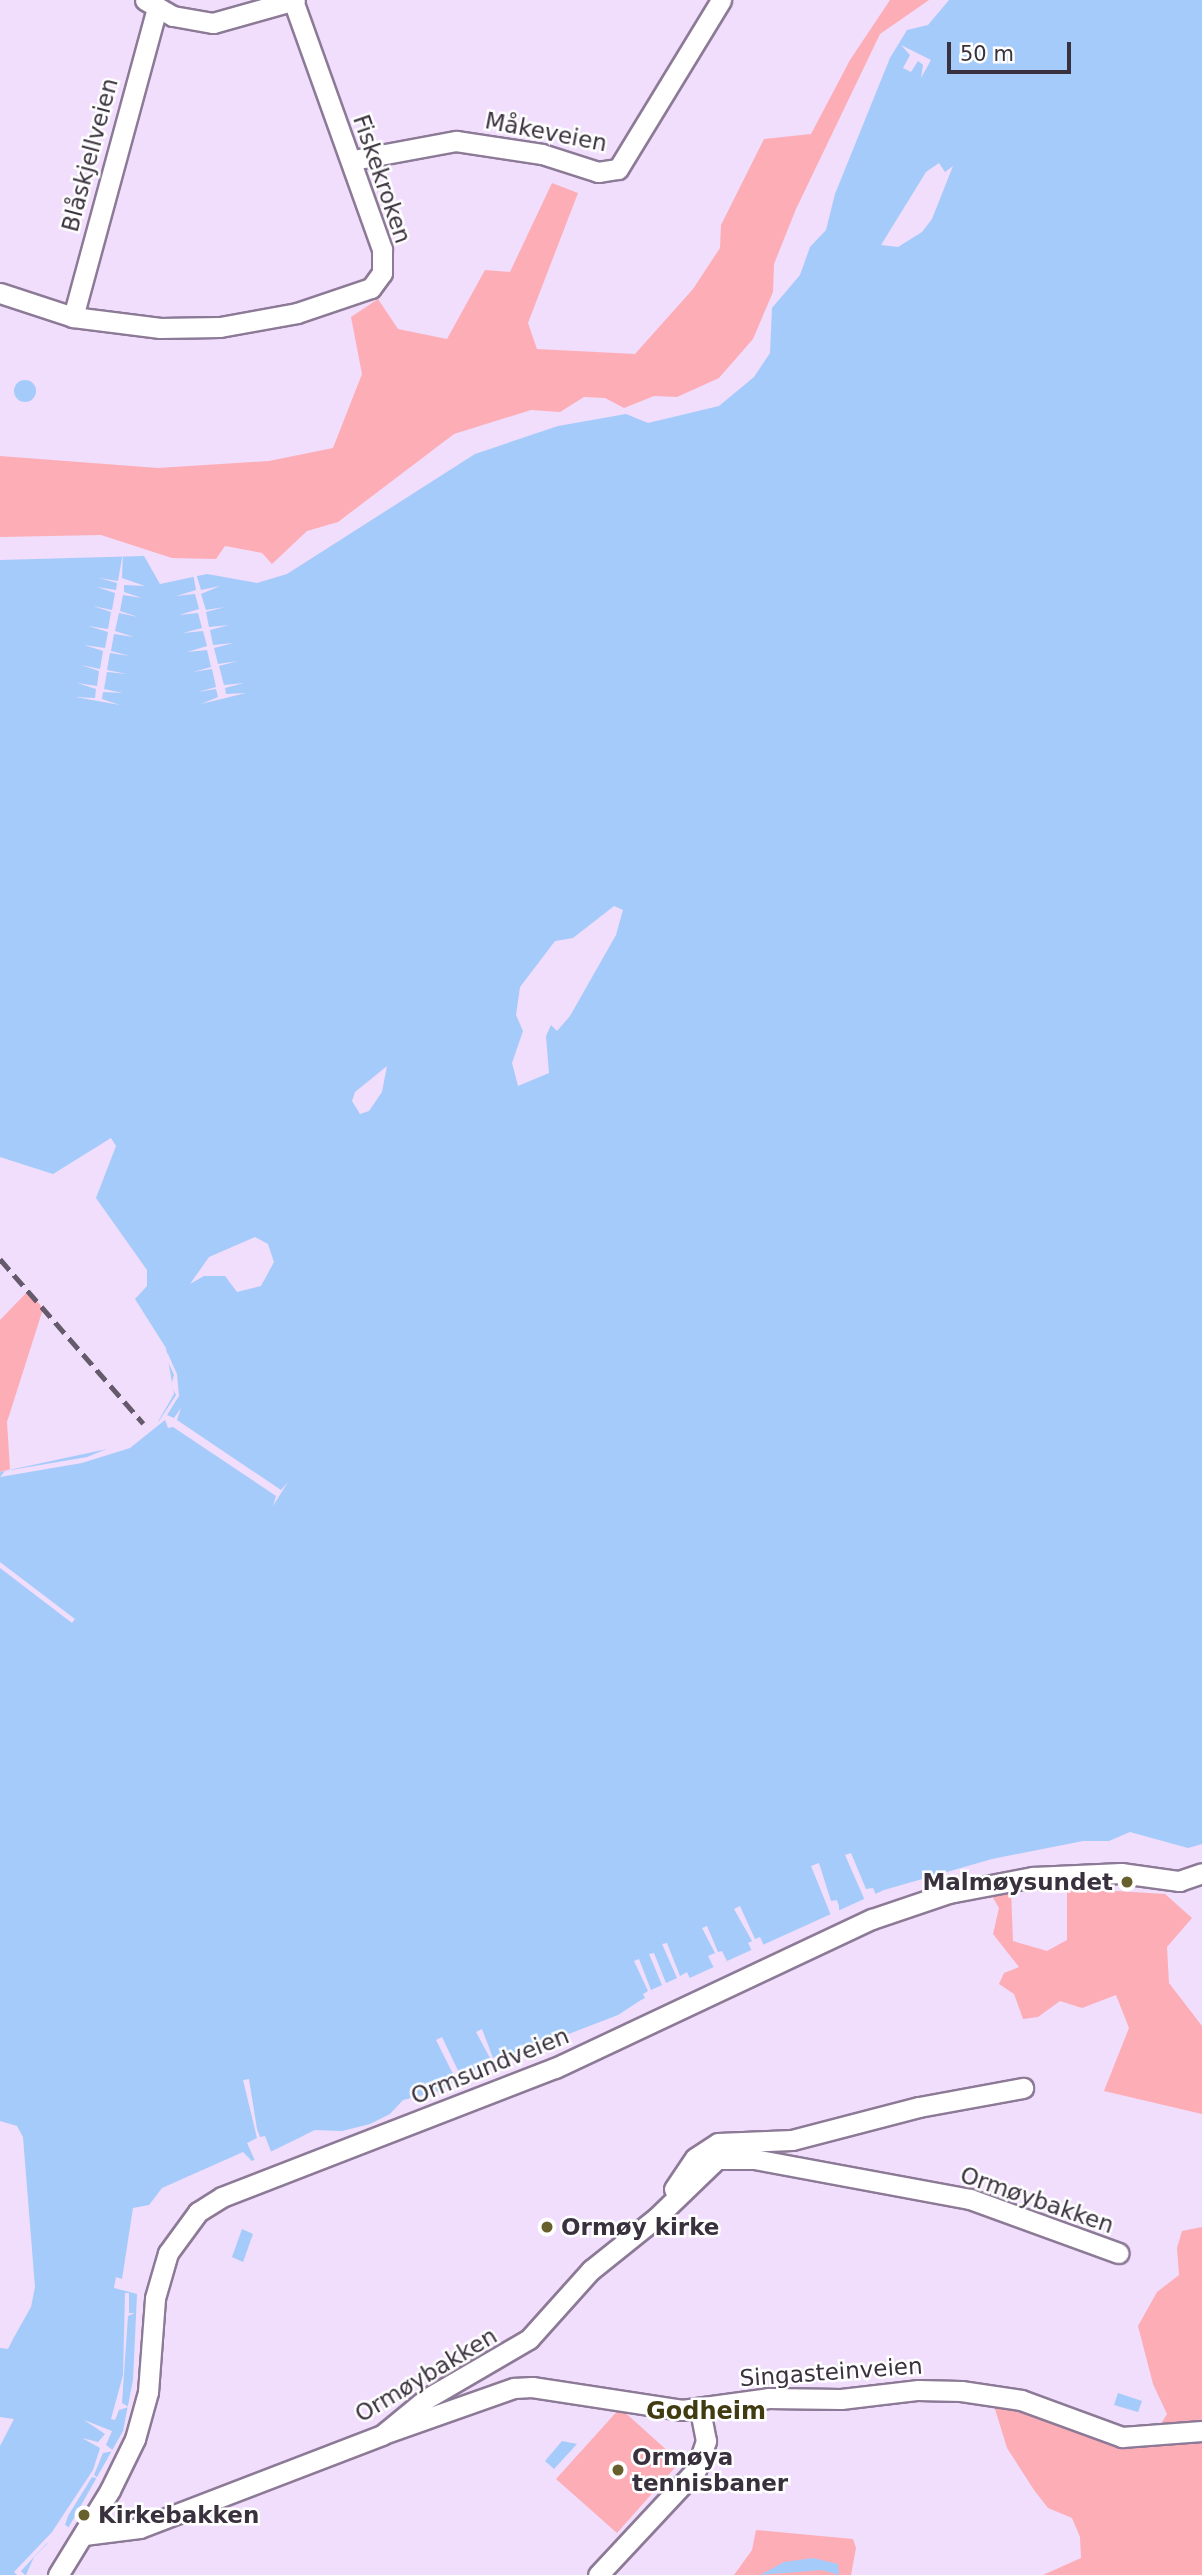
<!DOCTYPE html>
<html>
<head>
<meta charset="utf-8">
<style>
  body { margin:0 }
  #map { position:relative; width:1202px; height:2575px; overflow:hidden; background:#f1ddfc; font-family:"DejaVu Sans",sans-serif }
  div>[style] { position:absolute }
  [style*='--x'] { left:calc(var(--x)*1px); top:calc(var(--y)*1px); width:calc(var(--w)*1px); rotate:calc(var(--a)*1deg) }
  .green>* { inset:0; background:#fdadb6 }
  .water>* { inset:0; background:#a5cbfa }
  .round { border-radius:50% }
  .pier>* { inset:0; background:#f1ddfc }
  .roads { filter:drop-shadow(2px 0 #8c7a96) drop-shadow(-2px 0 #8c7a96) drop-shadow(0 2px #8c7a96) drop-shadow(0 -2px #8c7a96) }
  .minor>* { height:19px; margin:-9.5px; padding:0 9.5px; transform-origin:9.5px; border-radius:9.5px; background:#fff }
  .rail>* { height:5px; margin-top:-2.5px; transform-origin:0; background:repeating-linear-gradient(90deg,#655a6b 0 14px,transparent 0 21px) }
  .dots>* { width:19px; height:19px; translate:-50% -50%; box-sizing:border-box; border:4px solid #fff; border-radius:50% }
  span { translate:-50% -50%; white-space:nowrap; text-align:center; line-height:1.15; -webkit-text-stroke:5px #fff; paint-order:stroke }
  .street-label { font-size:23px; color:#39313d }
  .poi-label { font-size:23px; color:#39313d; font-weight:700 }
  .right { translate:-100% -50%; text-align:right }
  .left { translate:0 -50%; text-align:left }
  .neighbourhood-label { font-size:24px; color:#413b11; font-weight:700 }
  .scale { position:absolute; left:947px; top:42px; width:124px; height:32px; box-sizing:border-box; border:4px solid #39313d; border-top:0; padding-left:9px; font-size:21px; line-height:24px; white-space:nowrap; color:#39313d; -webkit-text-stroke:5px #fff; paint-order:stroke }
</style>
</head>
<body>
<div id="map">
  <div class="green">
    <div style="clip-path:polygon(890px 0,929px 0,880px 34px,796px 209px,774px 264px,773px 292px,753px 339px,719px 378px,677px 397px,654px 396px,624px 408px,605px 398px,584px 397px,560px 412px,531px 410px,454px 434px,338px 522px,307px 531px,272px 564px,262px 553px,225px 546px,216px 559px,172px 558px,101px 535px,0 537px,0 456px,158px 468px,269px 461px,333px 448px,362px 374px,351px 317px,378px 299px,398px 329px,447px 339px,485px 270px,510px 272px,552px 183px,578px 193px,528px 323px,537px 349px,635px 354px,693px 289px,720px 248px,721px 225px,764px 139px,811px 134px,850px 60px)"></div>
    <div style="clip-path:polygon(29px 1290px,43px 1309px,7px 1422px,10px 1469px,0 1472px,0 1320px)"></div>
    <div style="clip-path:polygon(1067px 1888px,1165px 1894px,1192px 1918px,1167px 1947px,1169px 1983px,1202px 2026px,1202px 2114px,1104px 2091px,1129px 2028px,1116px 1995px,1082px 2008px,1060px 2001px,1038px 2017px,1023px 2019px,1014px 1994px,999px 1984px,1004px 1973px,1019px 1967px,993px 1934px,999px 1908px,992px 1896px,1011px 1890px,1013px 1941px,1047px 1951px,1067px 1940px)"></div>
    <div style="clip-path:polygon(1202px 2227px,1202px 2575px,1043px 2575px,1081px 2558px,1080px 2537px,1072px 2518px,1048px 2508px,1034px 2490px,1007px 2448px,992px 2399px,1122px 2447px,1154px 2435px,1167px 2414px,1153px 2384px,1138px 2326px,1157px 2292px,1179px 2275px,1177px 2248px,1182px 2231px)"></div>
    <div style="clip-path:polygon(620px 2408px,680px 2462px,617px 2533px,556px 2479px)"></div>
    <div style="clip-path:polygon(756px 2530px,853px 2539px,856px 2548px,851px 2575px,734px 2575px,752px 2550px)"></div>
  </div>
  <div class="water">
    <div style="clip-path:polygon(evenodd,949px 0,1202px 0,1202px 1844px,1188px 1848px,1130px 1832px,1109px 1841px,1083px 1841px,992px 1859px,884px 1890px,641px 2000px,618px 2015px,475px 2070px,439px 2091px,403px 2100px,390px 2114px,370px 2124px,342px 2131px,315px 2130px,252px 2161px,243px 2152px,162px 2188px,149px 2205px,133px 2208px,122px 2279px,116px 2277px,114px 2288px,137px 2294px,133px 2380px,123px 2431px,62px 2539px,56px 2535px,34px 2557px,26px 2575px,0 2575px,0 2446px,14px 2419px,0 2417px,0 2348px,8px 2349px,13px 2339px,31px 2307px,35px 2287px,23px 2137px,17px 2126px,0 2121px,0 1472px,135px 1443px,155px 1427px,174px 1394px,166px 1348px,135px 1299px,147px 1286px,147px 1270px,96px 1198px,116px 1146px,111px 1138px,53px 1174px,0 1157px,0 560px,144px 556px,160px 584px,207px 574px,257px 583px,287px 574px,475px 454px,558px 426px,626px 414px,648px 423px,719px 406px,754px 377px,770px 353px,772px 308px,800px 275px,810px 247px,826px 230px,835px 194px,890px 58px,907px 30px,928px 25px,949px 0,939px 163px,945px 172px,953px 166px,932px 219px,922px 232px,898px 247px,881px 245px,926px 172px,939px 163px,949px 0,614px 906px,623px 910px,616px 935px,570px 1016px,557px 1031px,551px 1025px,546px 1036px,549px 1073px,518px 1086px,512px 1063px,523px 1031px,516px 1015px,520px 987px,555px 941px,573px 938px,614px 906px,949px 0,387px 1066px,382px 1092px,369px 1111px,360px 1114px,352px 1101px,355px 1092px,387px 1066px,949px 0,255px 1237px,268px 1244px,274px 1262px,261px 1286px,237px 1292px,225px 1276px,204px 1276px,190px 1284px,209px 1257px,255px 1237px)"></div>
    <div class="round" style="left:14px;top:380px;width:22px;height:22px"></div>
    <div style="clip-path:polygon(242px 2229px,253px 2234px,243px 2262px,232px 2257px)"></div>
    <div style="clip-path:polygon(1118px 2393px,1142px 2401px,1138px 2412px,1114px 2405px)"></div>
    <div style="clip-path:polygon(562px 2441px,577px 2444px,554px 2469px,545px 2461px)"></div>
    <div style="clip-path:polygon(813px 2558px,838px 2564px,839px 2575px,822px 2570px,760px 2575px,784px 2562px)"></div>
  </div>
  <div class="pier">
    <div style="clip-path:polygon(901px 45px,931px 60px,921px 78px,923px 65px,918px 61px,911px 72px,903px 68px,910px 55px)"></div>
    <div style="clip-path:polygon(123px 552px,122px 578px,145px 586px,124px 585px,124px 592px,142px 598px,123px 595px,120px 611px,138px 617px,119px 613px,115px 631px,134px 637px,114px 634px,111px 651px,130px 656px,110px 653px,107px 670px,127px 674px,107px 672px,104px 689px,123px 693px,103px 692px,102px 699px,120px 705px,75px 697px,95px 698px,96px 689px,77px 683px,97px 686px,99px 671px,81px 665px,100px 669px,103px 651px,84px 645px,105px 648px,108px 632px,88px 626px,108px 629px,111px 612px,93px 606px,112px 610px,115px 593px,97px 587px,116px 590px,117px 583px,99px 578px,118px 581px)"></div>
    <div style="clip-path:polygon(196px 573px,201px 590px,220px 586px,201px 594px,206px 610px,225px 607px,206px 612px,209px 627px,229px 625px,210px 630px,213px 645px,234px 643px,214px 648px,218px 664px,238px 661px,219px 666px,224px 685px,244px 683px,225px 688px,226px 694px,246px 693px,201px 704px,218px 697px,216px 689px,198px 692px,216px 687px,212px 669px,193px 672px,211px 667px,207px 650px,187px 652px,207px 646px,203px 631px,183px 633px,202px 628px,198px 613px,179px 615px,199px 609px,195px 594px,176px 596px,196px 590px,193px 574px)"></div>
    <div style="clip-path:polygon(161px 1347px,168px 1354px,177px 1374px,179px 1396px,167px 1415px,174px 1418px,181px 1408px,177px 1420px,281px 1490px,288px 1482px,273px 1506px,276px 1496px,173px 1427px,168px 1428px,165px 1420px,130px 1448px,82px 1463px,0 1477px,5px 1471px,87px 1457px,143px 1434px,159px 1421px,176px 1395px,171px 1386px,174px 1375px)"></div>
    <div style="clip-path:polygon(0 1562px,75px 1619px,72px 1623px,0 1568px)"></div>
    <div style="clip-path:polygon(851px 1853px,866px 1889px,873px 1888px,877px 1897px,866px 1903px,845px 1855px)"></div>
    <div style="clip-path:polygon(819px 1863px,831px 1901px,837px 1900px,839px 1906px,839px 1915px,832px 1918px,811px 1866px)"></div>
    <div style="clip-path:polygon(740px 1906px,755px 1939px,760px 1937px,765px 1948px,753px 1953px,748px 1943px,752px 1941px,734px 1909px)"></div>
    <div style="clip-path:polygon(707px 1926px,718px 1952px,722px 1951px,727px 1961px,714px 1968px,708px 1956px,715px 1953px,702px 1928px)"></div>
    <div style="clip-path:polygon(667px 1943px,680px 1976px,687px 1972px,691px 1981px,646px 2000px,643px 1994px,648px 1991px,634px 1961px,639px 1959px,651px 1990px,662px 1985px,649px 1954px,654px 1953px,666px 1983px,677px 1978px,662px 1944px)"></div>
    <div style="clip-path:polygon(482px 2029px,493px 2058px,501px 2053px,505px 2064px,483px 2071px,480px 2063px,490px 2058px,476px 2032px)"></div>
    <div style="clip-path:polygon(442px 2037px,463px 2081px,454px 2086px,450px 2075px,453px 2074px,436px 2040px)"></div>
    <div style="clip-path:polygon(249px 2079px,257px 2129px,260px 2137px,265px 2136px,272px 2154px,256px 2163px,247px 2143px,257px 2138px,243px 2080px)"></div>
    <div style="clip-path:polygon(125px 2293px,129px 2293px,129px 2313px,135px 2313px,128px 2316px,122px 2403px,129px 2407px,119px 2410px,115px 2420px,111px 2419px,123px 2375px)"></div>
    <div style="clip-path:polygon(84px 2420px,112px 2431px,106px 2445px,114px 2451px,103px 2453px,94px 2475px,99px 2479px,92px 2477px,68px 2516px,65px 2525px,70px 2528px,62px 2539px,57px 2537px,51px 2545px,47px 2543px,21px 2571px,25px 2575px,17px 2575px,14px 2572px,52px 2532px,93px 2470px,100px 2448px,82px 2438px,98px 2442px,105px 2434px)"></div>
  </div>
  <div class="roads">
    <div class="minor">
      <div style="--x:145;--y:0;--w:32;--a:30"></div>
      <div style="--x:173;--y:16;--w:41;--a:9.9"></div>
      <div style="--x:213;--y:23;--w:85;--a:-15.7"></div>
      <div style="--x:353;--y:160;--w:105;--a:-10.5"></div>
      <div style="--x:456;--y:141;--w:87;--a:8.6"></div>
      <div style="--x:542;--y:154;--w:59;--a:17.8"></div>
      <div style="--x:598;--y:172;--w:20;--a:-9"></div>
      <div style="--x:618;--y:169;--w:198;--a:-58.6"></div>
      <div style="--x:0;--y:293;--w:77;--a:18.2"></div>
      <div style="--x:73;--y:317;--w:88;--a:7.2"></div>
      <div style="--x:160;--y:328;--w:60;--a:-1"></div>
      <div style="--x:220;--y:327;--w:78;--a:-10.3"></div>
      <div style="--x:297;--y:313;--w:78;--a:-18.7"></div>
      <div style="--x:371;--y:288;--w:19;--a:-54"></div>
      <div style="--x:382;--y:273;--w:24;--a:-90"></div>
      <div style="--x:382;--y:249;--w:263;--a:-109.7"></div>
      <div style="--x:73;--y:317;--w:321;--a:-74.8"></div>
      <div style="--x:674;--y:2189;--w:37;--a:-56"></div>
      <div style="--x:695;--y:2158;--w:27;--a:-33"></div>
      <div style="--x:718;--y:2143;--w:74;--a:-2.3"></div>
      <div style="--x:792;--y:2140;--w:131;--a:-14.6"></div>
      <div style="--x:919;--y:2107;--w:106;--a:-10.4"></div>
      <div style="--x:386;--y:2433;--w:136;--a:-19.4"></div>
      <div style="--x:514;--y:2388;--w:18;--a:-3"></div>
      <div style="--x:532;--y:2387;--w:152;--a:8.7"></div>
      <div style="--x:682;--y:2410;--w:87;--a:-7.9"></div>
      <div style="--x:768;--y:2398;--w:73;--a:0.8"></div>
      <div style="--x:841;--y:2399;--w:78;--a:-6.7"></div>
      <div style="--x:918;--y:2390;--w:43;--a:1.3"></div>
      <div style="--x:961;--y:2391;--w:61;--a:8.5"></div>
      <div style="--x:1021;--y:2400;--w:108;--a:20.1"></div>
      <div style="--x:1122;--y:2437;--w:80;--a:-4.3"></div>
      <div style="--x:84;--y:2535;--w:56;--a:-7.1"></div>
      <div style="--x:140;--y:2528;--w:259;--a:-21"></div>
      <div style="--x:382;--y:2435;--w:57;--a:-39.3"></div>
      <div style="--x:426;--y:2399;--w:119;--a:-30.2"></div>
      <div style="--x:529;--y:2339;--w:93;--a:-48.1"></div>
      <div style="--x:591;--y:2270;--w:83;--a:-38.7"></div>
      <div style="--x:656;--y:2218;--w:85;--a:-44"></div>
      <div style="--x:717;--y:2159;--w:37;--a:0"></div>
      <div style="--x:754;--y:2159;--w:220;--a:10.5"></div>
      <div style="--x:970;--y:2199;--w:158;--a:20"></div>
      <div style="--x:58;--y:2575;--w:100;--a:-58.5"></div>
      <div style="--x:110;--y:2490;--w:57;--a:-63.9"></div>
      <div style="--x:135;--y:2439;--w:49;--a:-74.5"></div>
      <div style="--x:148;--y:2392;--w:94;--a:-85.7"></div>
      <div style="--x:155;--y:2298;--w:47;--a:-73.9"></div>
      <div style="--x:168;--y:2253;--w:51;--a:-53.8"></div>
      <div style="--x:198;--y:2212;--w:28;--a:-32"></div>
      <div style="--x:222;--y:2197;--w:357;--a:-21.2"></div>
      <div style="--x:555;--y:2068;--w:350;--a:-25.2"></div>
      <div style="--x:872;--y:1919;--w:81;--a:-18.7"></div>
      <div style="--x:949;--y:1893;--w:86;--a:-10.8"></div>
      <div style="--x:1033;--y:1877;--w:88;--a:-2.6"></div>
      <div style="--x:1121;--y:1873;--w:59;--a:7.9"></div>
      <div style="--x:1179;--y:1881;--w:24;--a:-19"></div>
      <div style="--x:598;--y:2575;--w:144;--a:-47"></div>
      <div style="--x:696;--y:2470;--w:31;--a:-71"></div>
      <div style="--x:706;--y:2441;--w:33;--a:-101"></div>
    </div>
  </div>
  <div class="rail">
    <div style="--x:0;--y:1259;--w:218;--a:48.9"></div>
  </div>
  <div class="dots">
    <div style="left:1127px;top:1882px;background:#675f2c"></div>
    <div style="left:547px;top:2227px;background:#675f2c"></div>
    <div style="left:618px;top:2470px;background:#675f2c"></div>
    <div style="left:84px;top:2515px;background:#675f2c"></div>
  </div>
  <div class="street-label">
    <span style="left:546px;top:132px;rotate:11deg">Måkeveien</span>
    <span style="left:90px;top:155px;rotate:-75deg">Blåskjellveien</span>
    <span style="left:382px;top:179px;rotate:71deg">Fiskekroken</span>
    <span style="left:490px;top:2066px;rotate:-22deg">Ormsundveien</span>
    <span style="left:1037px;top:2200px;rotate:19deg">Ormøybakken</span>
    <span style="left:831px;top:2372px;rotate:-4deg">Singasteinveien</span>
    <span style="left:426px;top:2375px;rotate:-31deg">Ormøybakken</span>
  </div>
  <div class="poi-label">
    <span class="right" style="left:1113px;top:1882px">Malmøysundet</span>
    <span class="left" style="left:561px;top:2227px">Ormøy kirke</span>
    <span class="left" style="left:632px;top:2470px">Ormøya<br>tennisbaner</span>
    <span class="left" style="left:98px;top:2515px">Kirkebakken</span>
  </div>
  <div class="neighbourhood-label">
    <span style="left:706px;top:2412px">Godheim</span>
  </div>
  <div class="scale">50 m</div>
</div>
</body>
</html>
